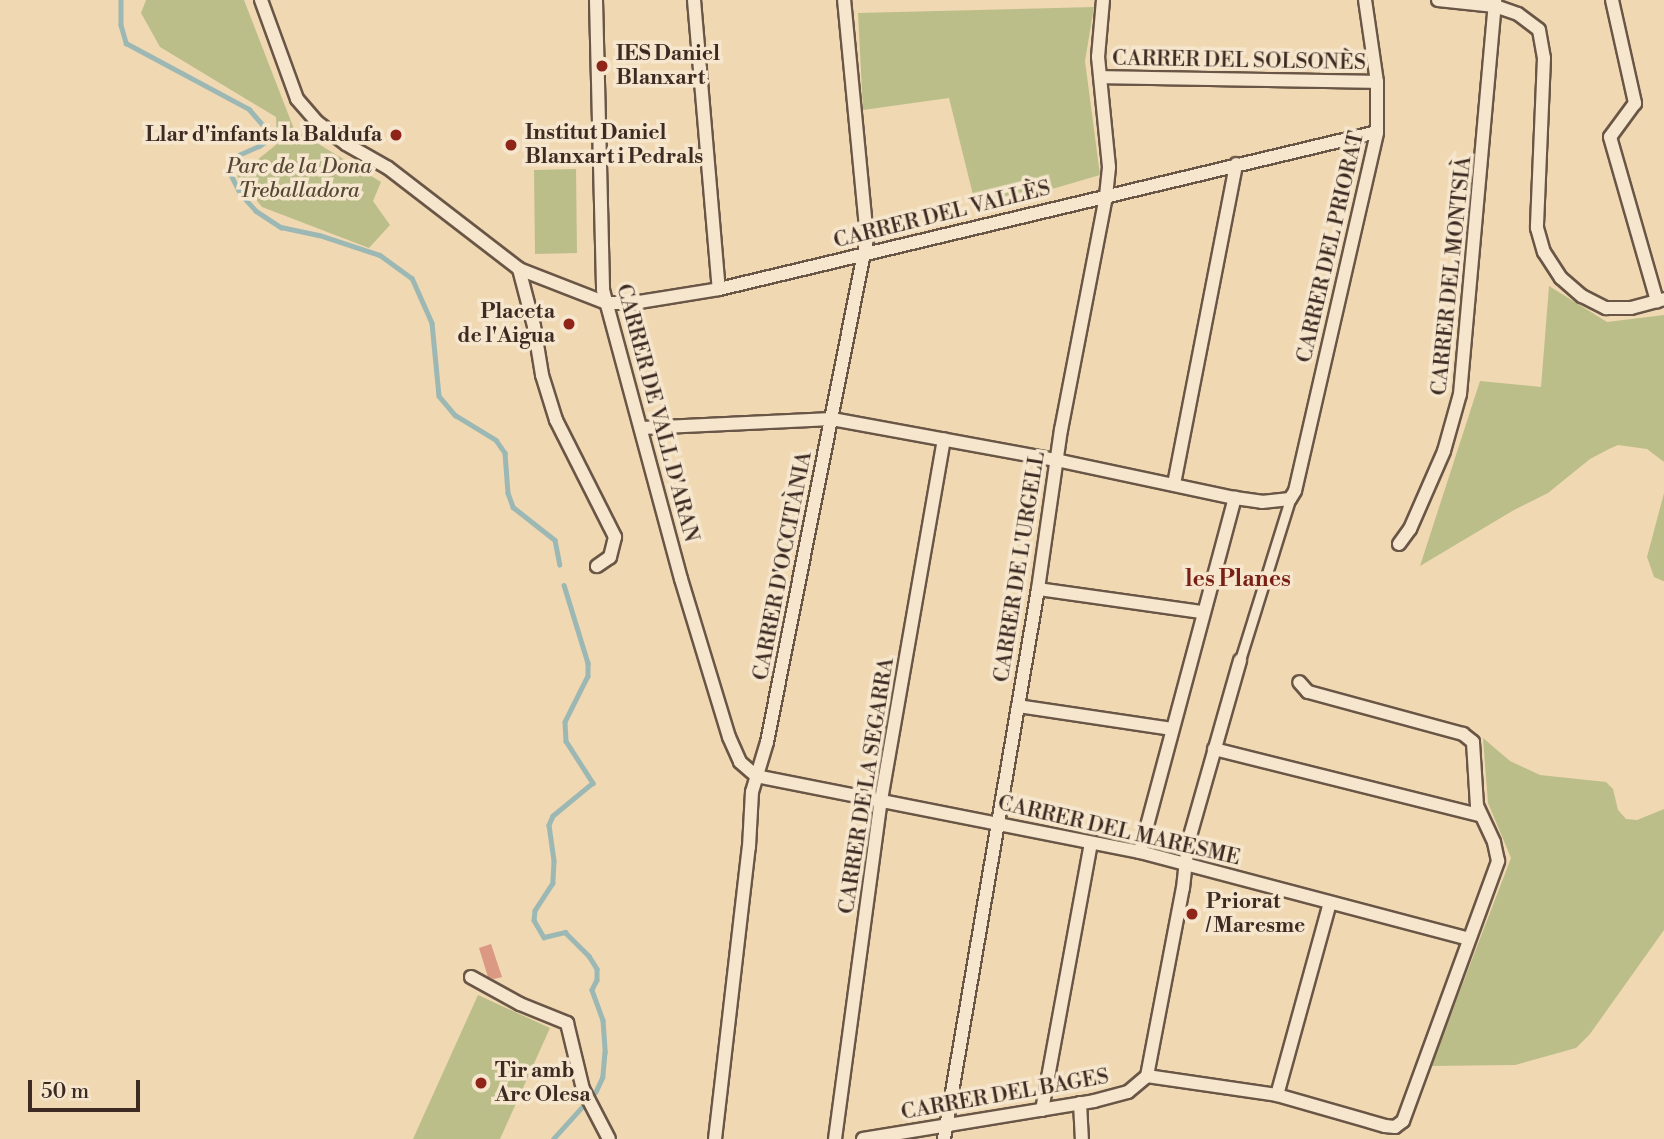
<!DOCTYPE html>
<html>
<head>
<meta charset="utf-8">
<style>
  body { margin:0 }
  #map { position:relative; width:1664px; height:1139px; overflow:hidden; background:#f0d8b2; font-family:"Libre Bodoni",serif }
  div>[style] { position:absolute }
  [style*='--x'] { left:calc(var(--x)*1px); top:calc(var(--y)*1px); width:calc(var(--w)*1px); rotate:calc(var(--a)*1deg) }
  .green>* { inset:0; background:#bcbe8a }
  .stream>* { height:4.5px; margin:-2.25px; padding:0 2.25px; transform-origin:2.25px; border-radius:2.25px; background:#9cb8b4 }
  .building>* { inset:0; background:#db9882 }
  .roads { filter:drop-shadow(2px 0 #6a5646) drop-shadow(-2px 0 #6a5646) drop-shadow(0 2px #6a5646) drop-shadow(0 -2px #6a5646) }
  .pedestrian>* { height:9px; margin:-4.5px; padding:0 4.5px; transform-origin:4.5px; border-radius:4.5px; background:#f5e6cd }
  .minor>* { height:12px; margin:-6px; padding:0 6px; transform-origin:6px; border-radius:6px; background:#f5e6cd }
  .dots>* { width:19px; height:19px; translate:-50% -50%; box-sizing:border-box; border:4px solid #f5e6cd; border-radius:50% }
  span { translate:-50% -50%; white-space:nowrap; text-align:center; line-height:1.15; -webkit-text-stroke:7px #f5e6cd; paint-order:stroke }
  .poi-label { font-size:21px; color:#3d2a22; font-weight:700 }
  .left { translate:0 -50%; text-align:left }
  .right { translate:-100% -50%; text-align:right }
  .street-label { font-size:21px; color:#3d2a22 }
  .park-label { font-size:21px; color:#564837; font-style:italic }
  .neighbourhood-label { font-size:23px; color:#7a1f14; font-weight:700 }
  .scale { position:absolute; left:28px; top:1080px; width:112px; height:32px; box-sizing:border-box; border:4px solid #3d2a22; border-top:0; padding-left:9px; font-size:21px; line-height:24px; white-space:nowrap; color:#3d2a22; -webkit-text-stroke:5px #f5e6cd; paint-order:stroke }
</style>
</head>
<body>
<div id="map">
  <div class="green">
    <div style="clip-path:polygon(146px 0,244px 0,294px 129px,381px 182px,373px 201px,390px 225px,369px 248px,262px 207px,237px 176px,277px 144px,276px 117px,160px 47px,141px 13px)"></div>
    <div style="clip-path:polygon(1094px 7px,1085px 61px,1100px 175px,977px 211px,949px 98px,863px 110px,858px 13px)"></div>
    <div style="clip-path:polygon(576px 169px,577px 253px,535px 254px,534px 170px)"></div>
    <div style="clip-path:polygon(1549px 286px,1607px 322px,1664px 315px,1664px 462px,1647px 449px,1618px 445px,1609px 449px,1590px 459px,1548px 493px,1514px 510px,1420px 566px,1480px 381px,1541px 387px)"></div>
    <div style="clip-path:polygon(1664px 493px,1664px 581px,1663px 581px,1654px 577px,1647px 557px)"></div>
    <div style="clip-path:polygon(1483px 738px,1510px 761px,1540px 775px,1606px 782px,1613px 789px,1618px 810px,1626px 819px,1637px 820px,1664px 809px,1664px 930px,1590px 1034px,1576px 1048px,1515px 1065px,1431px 1066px,1511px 858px,1488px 803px)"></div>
    <div style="clip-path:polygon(478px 995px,550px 1028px,500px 1139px,413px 1139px)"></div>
  </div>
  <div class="stream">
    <div style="--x:121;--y:0;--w:25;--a:90"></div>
    <div style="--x:121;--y:25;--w:19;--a:74"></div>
    <div style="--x:126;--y:43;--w:140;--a:28.2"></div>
    <div style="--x:249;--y:109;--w:32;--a:49"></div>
    <div style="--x:270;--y:133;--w:6;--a:90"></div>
    <div style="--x:270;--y:139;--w:12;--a:145"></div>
    <div style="--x:260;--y:146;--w:32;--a:156"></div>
    <div style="--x:231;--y:159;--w:10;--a:107"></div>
    <div style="--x:228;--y:169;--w:27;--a:63"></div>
    <div style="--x:240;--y:193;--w:24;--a:48"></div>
    <div style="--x:256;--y:211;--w:30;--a:33"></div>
    <div style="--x:281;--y:227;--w:39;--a:12"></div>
    <div style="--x:319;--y:235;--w:64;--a:18.2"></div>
    <div style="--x:380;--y:255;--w:39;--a:36"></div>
    <div style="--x:412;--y:278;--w:49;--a:66"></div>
    <div style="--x:432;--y:323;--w:73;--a:84.5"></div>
    <div style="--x:439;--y:396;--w:25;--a:50"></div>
    <div style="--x:455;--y:415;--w:48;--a:31.4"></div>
    <div style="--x:496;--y:440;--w:16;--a:55"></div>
    <div style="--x:505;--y:453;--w:40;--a:85.7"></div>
    <div style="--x:508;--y:493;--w:15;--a:70"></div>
    <div style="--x:513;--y:507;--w:53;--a:38.2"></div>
    <div style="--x:555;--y:540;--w:25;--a:79"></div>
    <div style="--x:564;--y:585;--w:82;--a:72.9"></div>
    <div style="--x:588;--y:663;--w:13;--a:90"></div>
    <div style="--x:588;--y:676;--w:51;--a:116.6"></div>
    <div style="--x:565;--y:722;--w:19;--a:87"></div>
    <div style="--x:566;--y:741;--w:50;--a:57.3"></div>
    <div style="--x:593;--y:783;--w:52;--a:140.5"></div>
    <div style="--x:553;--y:816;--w:10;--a:114"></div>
    <div style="--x:549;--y:825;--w:36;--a:82"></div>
    <div style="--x:554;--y:861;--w:22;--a:93"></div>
    <div style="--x:553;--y:883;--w:33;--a:123"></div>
    <div style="--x:535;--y:911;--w:9;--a:96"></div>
    <div style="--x:534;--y:920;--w:20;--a:60"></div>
    <div style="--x:544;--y:937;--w:22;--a:-13"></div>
    <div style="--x:565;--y:932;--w:34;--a:45"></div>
    <div style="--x:589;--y:956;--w:15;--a:58"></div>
    <div style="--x:597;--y:969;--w:11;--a:90"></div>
    <div style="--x:597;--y:980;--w:11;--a:117"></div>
    <div style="--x:592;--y:990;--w:32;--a:70"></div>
    <div style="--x:603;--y:1020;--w:32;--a:86"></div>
    <div style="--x:605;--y:1052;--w:25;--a:95"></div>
    <div style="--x:603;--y:1077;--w:17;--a:115"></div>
    <div style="--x:553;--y:1139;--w:43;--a:-47.8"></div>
  </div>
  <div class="building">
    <div style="clip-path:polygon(491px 944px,502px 977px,494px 979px,488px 977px,479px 948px)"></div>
  </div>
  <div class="roads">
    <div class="pedestrian">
      <div style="--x:1240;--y:660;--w:169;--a:-72.7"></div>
    </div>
    <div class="minor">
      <div style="--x:261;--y:0;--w:105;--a:70"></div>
      <div style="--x:297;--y:99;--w:30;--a:49"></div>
      <div style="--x:317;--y:122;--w:36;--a:37"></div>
      <div style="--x:346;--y:144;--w:48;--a:29.7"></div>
      <div style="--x:388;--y:168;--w:165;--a:37.6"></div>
      <div style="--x:519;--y:269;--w:93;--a:21.3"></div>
      <div style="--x:606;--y:303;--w:27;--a:0"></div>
      <div style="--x:633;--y:303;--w:87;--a:-9.2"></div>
      <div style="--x:719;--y:289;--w:676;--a:-13.42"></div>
      <div style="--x:596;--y:0;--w:290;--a:88.6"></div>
      <div style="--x:603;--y:290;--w:299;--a:74.9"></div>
      <div style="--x:681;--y:579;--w:165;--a:73.1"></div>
      <div style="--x:729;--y:737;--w:27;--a:66"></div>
      <div style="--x:740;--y:762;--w:21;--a:41"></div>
      <div style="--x:694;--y:0;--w:290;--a:85.1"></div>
      <div style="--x:1438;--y:0;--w:57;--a:6"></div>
      <div style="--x:1495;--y:6;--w:24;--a:19"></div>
      <div style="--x:1518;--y:14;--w:26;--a:37"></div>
      <div style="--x:1539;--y:30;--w:28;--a:80"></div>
      <div style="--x:1544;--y:58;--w:170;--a:92.4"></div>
      <div style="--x:1537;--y:228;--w:25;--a:74"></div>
      <div style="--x:1544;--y:252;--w:31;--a:57"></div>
      <div style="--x:1561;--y:278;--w:28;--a:41"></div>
      <div style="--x:1582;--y:296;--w:27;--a:27"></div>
      <div style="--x:1606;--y:308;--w:25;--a:0"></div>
      <div style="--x:1631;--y:308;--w:34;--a:-15"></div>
      <div style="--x:1612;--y:0;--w:106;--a:77.4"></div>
      <div style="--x:1635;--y:103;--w:42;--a:126.3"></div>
      <div style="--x:1610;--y:137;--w:171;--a:74"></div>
      <div style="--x:1100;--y:77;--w:277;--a:1"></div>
      <div style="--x:519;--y:269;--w:59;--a:75.3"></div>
      <div style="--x:534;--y:326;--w:50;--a:80.7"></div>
      <div style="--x:542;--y:375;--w:47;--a:72.7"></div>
      <div style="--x:556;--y:420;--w:131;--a:63.2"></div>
      <div style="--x:615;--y:537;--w:21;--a:104"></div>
      <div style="--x:610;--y:557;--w:16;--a:145"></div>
      <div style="--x:642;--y:428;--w:190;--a:-2.7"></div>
      <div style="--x:832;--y:419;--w:228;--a:10.4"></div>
      <div style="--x:1056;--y:460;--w:183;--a:12"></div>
      <div style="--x:1235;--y:498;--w:27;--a:8"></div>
      <div style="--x:1262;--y:502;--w:28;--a:-6"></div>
      <div style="--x:1290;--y:499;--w:9;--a:-58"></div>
      <div style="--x:1295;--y:491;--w:368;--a:-77.1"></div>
      <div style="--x:1377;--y:132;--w:50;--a:-90"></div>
      <div style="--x:1377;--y:82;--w:83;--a:-98.3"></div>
      <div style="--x:1174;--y:484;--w:326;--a:-79"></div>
      <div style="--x:1399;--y:544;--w:19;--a:-54"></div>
      <div style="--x:1410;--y:529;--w:85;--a:-66.4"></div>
      <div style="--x:1444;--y:451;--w:59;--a:-74.3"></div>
      <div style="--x:1460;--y:394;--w:396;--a:-84.9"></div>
      <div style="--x:1038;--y:589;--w:166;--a:8"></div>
      <div style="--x:1018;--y:706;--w:155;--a:8.5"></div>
      <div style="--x:1214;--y:749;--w:273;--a:14"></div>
      <div style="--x:756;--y:776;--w:391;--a:11.2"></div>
      <div style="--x:1140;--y:852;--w:340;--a:14.8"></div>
      <div style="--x:1140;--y:852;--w:367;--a:-75"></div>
      <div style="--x:471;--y:977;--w:56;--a:28.9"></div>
      <div style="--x:520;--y:1004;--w:51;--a:22"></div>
      <div style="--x:567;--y:1023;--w:68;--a:76.4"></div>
      <div style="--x:583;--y:1089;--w:56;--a:62.5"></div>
      <div style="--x:1147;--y:1076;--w:191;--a:-79.2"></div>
      <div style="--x:1183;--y:888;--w:45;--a:-83.7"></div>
      <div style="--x:1188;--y:843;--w:190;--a:-74.1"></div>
      <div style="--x:1277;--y:1095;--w:199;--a:-74.6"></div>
      <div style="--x:1080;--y:1103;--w:36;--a:87"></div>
      <div style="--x:1042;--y:1110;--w:271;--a:-79.6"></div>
      <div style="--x:715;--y:1139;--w:294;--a:-83.4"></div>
      <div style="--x:749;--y:847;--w:55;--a:-86.9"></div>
      <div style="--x:752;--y:792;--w:52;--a:-73.3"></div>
      <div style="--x:767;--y:742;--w:514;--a:-78.78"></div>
      <div style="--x:867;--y:238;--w:239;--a:-95.5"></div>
      <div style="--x:835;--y:1139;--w:342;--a:-82.3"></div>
      <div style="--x:881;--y:800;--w:366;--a:-80.1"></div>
      <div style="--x:863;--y:1139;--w:234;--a:-9.3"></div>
      <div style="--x:1094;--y:1101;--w:35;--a:-15"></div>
      <div style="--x:1128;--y:1092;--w:25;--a:-40"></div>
      <div style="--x:1147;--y:1076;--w:131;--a:8.3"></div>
      <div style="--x:1277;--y:1095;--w:112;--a:16"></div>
      <div style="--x:1385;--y:1126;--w:10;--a:6"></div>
      <div style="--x:1395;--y:1127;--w:10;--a:-37"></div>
      <div style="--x:1403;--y:1121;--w:277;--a:-69.9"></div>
      <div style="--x:1498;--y:861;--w:19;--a:-102"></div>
      <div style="--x:1494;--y:842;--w:40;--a:-115"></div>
      <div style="--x:1477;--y:806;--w:64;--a:-93.6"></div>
      <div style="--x:1473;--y:742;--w:13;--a:-141"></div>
      <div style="--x:1463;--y:734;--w:161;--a:-164.8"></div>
      <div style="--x:1308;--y:692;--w:13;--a:-132"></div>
      <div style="--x:944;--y:1139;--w:558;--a:-80.3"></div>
      <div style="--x:1038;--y:589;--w:161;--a:-81.8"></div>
      <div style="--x:1061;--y:430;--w:238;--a:-79.1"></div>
      <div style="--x:1106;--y:196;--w:29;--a:-84"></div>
      <div style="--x:1109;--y:167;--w:111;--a:-95.7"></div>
      <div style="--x:1098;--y:57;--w:57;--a:-85"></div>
    </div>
  </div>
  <div class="dots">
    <div style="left:602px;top:66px;background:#8f2418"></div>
    <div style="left:396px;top:135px;background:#8f2418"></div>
    <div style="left:511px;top:145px;background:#8f2418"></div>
    <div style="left:569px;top:324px;background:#8f2418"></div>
    <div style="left:1192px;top:914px;background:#8f2418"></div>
    <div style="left:481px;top:1083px;background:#8f2418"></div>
  </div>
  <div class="poi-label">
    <span class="left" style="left:616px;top:66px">IES Daniel<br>Blanxart</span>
    <span class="left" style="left:525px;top:145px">Institut Daniel<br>Blanxart i Pedrals</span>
    <span class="right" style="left:382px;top:135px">Llar d'infants la Baldufa</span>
    <span class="right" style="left:555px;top:324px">Placeta<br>de l'Aigua</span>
    <span class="left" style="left:1206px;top:914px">Priorat<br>/ Maresme</span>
    <span class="left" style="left:495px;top:1083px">Tir amb<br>Arc Olesa</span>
  </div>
  <div class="street-label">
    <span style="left:1239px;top:61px;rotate:1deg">CARRER DEL SOLSONÈS</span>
    <span style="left:942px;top:215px;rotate:-14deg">CARRER DEL VALLÈS</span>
    <span style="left:1331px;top:247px;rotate:-77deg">CARRER DEL PRIORAT</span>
    <span style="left:1452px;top:276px;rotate:-84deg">CARRER DEL MONTSIÀ</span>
    <span style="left:657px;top:413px;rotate:75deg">CARRER DE VALL D'ARAN</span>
    <span style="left:783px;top:566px;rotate:-79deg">CARRER D'OCCITÀNIA</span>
    <span style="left:1020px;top:567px;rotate:-81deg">CARRER DE L'URGELL</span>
    <span style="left:867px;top:786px;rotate:-81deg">CARRER DE LA SEGARRA</span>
    <span style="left:1119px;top:831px;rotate:13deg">CARRER DEL MARESME</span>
    <span style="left:1005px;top:1095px;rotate:-10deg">CARRER DEL BAGES</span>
  </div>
  <div class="park-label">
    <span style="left:299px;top:179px">Parc de la Dona<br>Treballadora</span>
  </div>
  <div class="neighbourhood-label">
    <span style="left:1238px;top:579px">les Planes</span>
  </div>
  <div class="scale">50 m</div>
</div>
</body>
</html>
